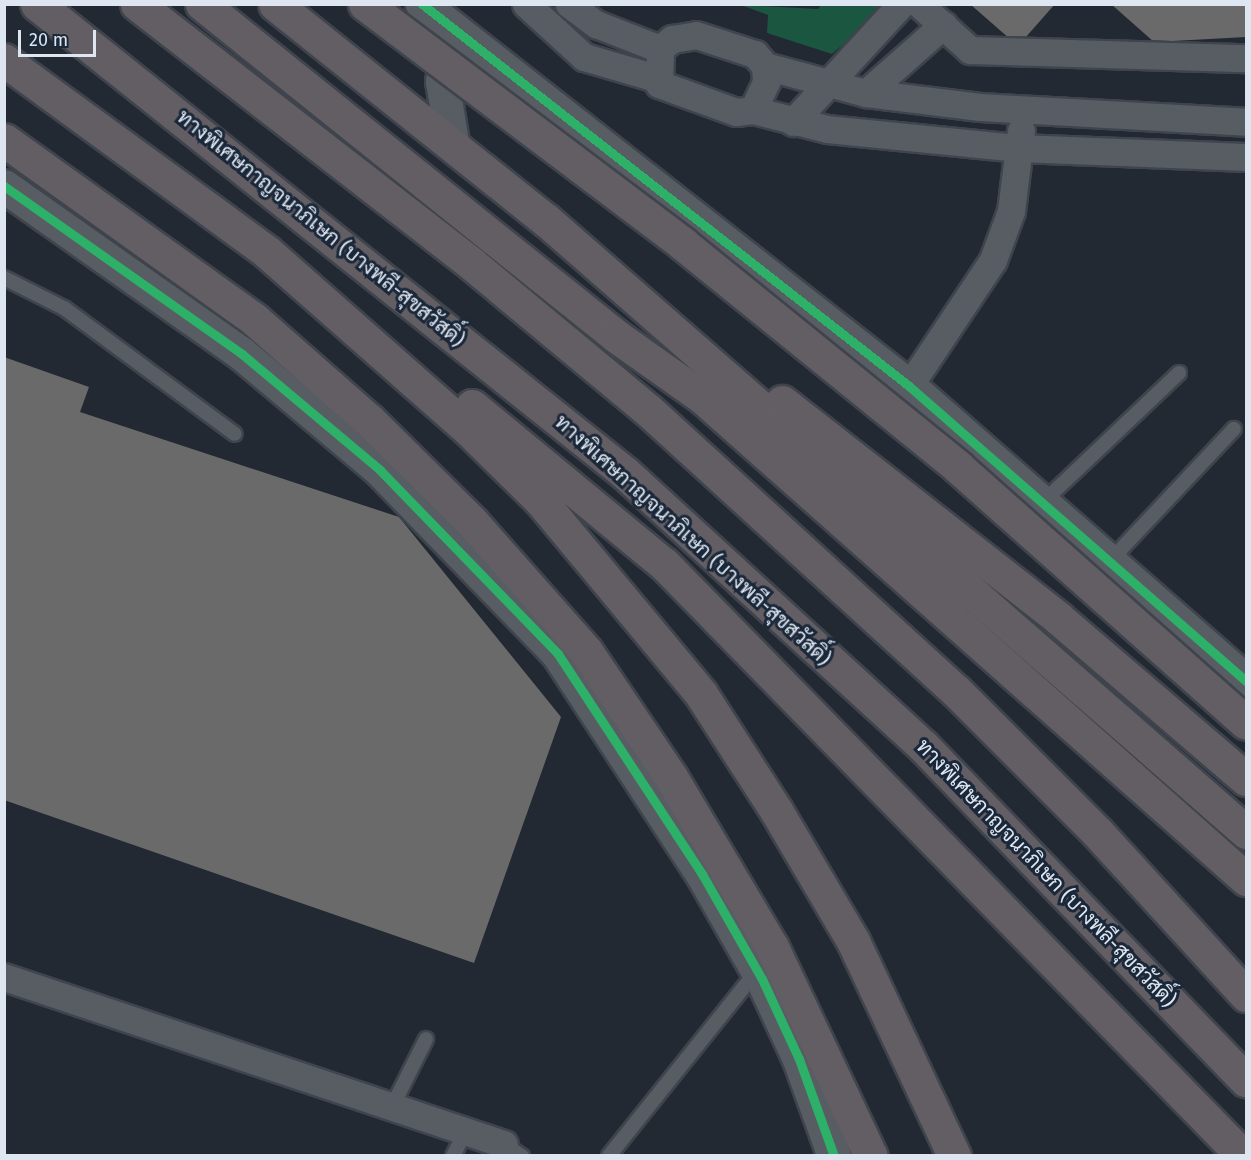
<!DOCTYPE html>
<html>
<head>
<meta charset="utf-8">
<style>
  body { margin:0 }
  #map { position:relative; width:1251px; height:1160px; overflow:hidden; background:#222932; font-family:"Fira Sans",Sarabun,sans-serif }
  div>[style] { position:absolute }
  [style*='--x'] { left:calc(var(--x)*1px); top:calc(var(--y)*1px); width:calc(var(--w)*1px); rotate:calc(var(--a)*1deg) }
  .green>* { inset:0; background:#1a5640 }
  .building>* { inset:0; background:#6b6a6b }
  .roads { filter:drop-shadow(2px 0 #3f444d) drop-shadow(-2px 0 #3f444d) drop-shadow(0 2px #3f444d) drop-shadow(0 -2px #3f444d) }
  .lane>* { height:14px; margin:-7px; padding:0 7px; transform-origin:7px; border-radius:7px; background:#585d64 }
  .street>* { height:27px; margin:-13.5px; padding:0 13.5px; transform-origin:13.5px; border-radius:13.5px; background:#585d64 }
  .secondary>* { height:33px; margin:-16.5px; padding:0 16.5px; transform-origin:16.5px; border-radius:16.5px; background:#585d64 }
  .highway>* { height:33px; margin:-16.5px; padding:0 16.5px; transform-origin:16.5px; border-radius:16.5px; background:#635e64 }
  .bridges { filter:drop-shadow(2px 0 #3f444d) drop-shadow(-2px 0 #3f444d) drop-shadow(0 2px #3f444d) drop-shadow(0 -2px #3f444d) }
  .highway-bridge>* { height:33px; margin:-16.5px; padding:0 16.5px; transform-origin:16.5px; border-radius:16.5px; background:#635e64 }
  .cycleway>* { height:9px; margin:-4.5px; padding:0 4.5px; transform-origin:4.5px; border-radius:4.5px; background:#2db169 }
  span { translate:-50% -50%; white-space:nowrap; text-align:center; line-height:1.15; -webkit-text-stroke:6px #1b2839; paint-order:stroke }
  .street-label { font-size:21px; color:#dde6f1 }
  .frame { position:absolute; inset:0; border:6px solid #dde6f1; pointer-events:none }
  .scale { position:absolute; left:18px; top:30px; width:78px; height:27px; box-sizing:border-box; border:3px solid #dde6f1; border-top:0; padding-left:8px; font-size:18px; line-height:21px; white-space:nowrap; color:#dde6f1; -webkit-text-stroke:4px #1b2839; paint-order:stroke }
</style>
</head>
<body>
<div id="map">
  <div class="green">
    <div style="clip-path:polygon(822px 4px,887px 6px,832px 54px,767px 33px,768px 15px,741px 5px,818px 9px)"></div>
  </div>
  <div class="building">
    <div style="clip-path:polygon(970px 4px,1055px 4px,1018px 46px)"></div>
    <div style="clip-path:polygon(1111px 4px,1246px 4px,1246px 37px,1154px 42px)"></div>
    <div style="clip-path:polygon(4px 357px,89px 387px,80px 412px,399px 517px,561px 717px,474px 963px,4px 800px)"></div>
  </div>
  <div class="roads">
    <div class="lane">
      <div style="--x:4;--y:278;--w:67;--a:26.6"></div>
      <div style="--x:64;--y:308;--w:212;--a:36.4"></div>
      <div style="--x:1042;--y:503;--w:189;--a:-43.5"></div>
      <div style="--x:1108;--y:563;--w:184;--a:-46.8"></div>
      <div style="--x:392;--y:1107;--w:76;--a:-63.4"></div>
      <div style="--x:504;--y:1144;--w:22;--a:34"></div>
      <div style="--x:453;--y:1156;--w:28;--a:-63"></div>
      <div style="--x:609;--y:1156;--w:236;--a:-51.4"></div>
    </div>
    <div class="street">
      <div style="--x:526;--y:4;--w:79;--a:42.4"></div>
      <div style="--x:584;--y:57;--w:75;--a:16.3"></div>
      <div style="--x:569;--y:4;--w:34;--a:37"></div>
      <div style="--x:596;--y:24;--w:69;--a:21.3"></div>
      <div style="--x:919;--y:4;--w:69;--a:42"></div>
      <div style="--x:970;--y:50;--w:276;--a:1.7"></div>
      <div style="--x:696;--y:35;--w:62;--a:17.9"></div>
      <div style="--x:755;--y:54;--w:16;--a:50"></div>
      <div style="--x:765;--y:66;--w:16;--a:86"></div>
      <div style="--x:766;--y:82;--w:31;--a:115"></div>
      <div style="--x:753;--y:110;--w:17;--a:173"></div>
      <div style="--x:736;--y:112;--w:82;--a:-160"></div>
      <div style="--x:659;--y:84;--w:35;--a:-88"></div>
      <div style="--x:660;--y:49;--w:16;--a:-40"></div>
      <div style="--x:672;--y:39;--w:24;--a:-9"></div>
      <div style="--x:765;--y:66;--w:105;--a:15"></div>
      <div style="--x:866;--y:93;--w:115;--a:7"></div>
      <div style="--x:980;--y:107;--w:266;--a:3.2"></div>
      <div style="--x:866;--y:93;--w:103;--a:-41.4"></div>
      <div style="--x:753;--y:110;--w:76;--a:14.4"></div>
      <div style="--x:827;--y:129;--w:193;--a:5.7"></div>
      <div style="--x:1019;--y:148;--w:227;--a:2.3"></div>
      <div style="--x:793;--y:122;--w:160;--a:-47.5"></div>
      <div style="--x:909;--y:386;--w:151;--a:-56.3"></div>
      <div style="--x:993;--y:260;--w:52;--a:-69.8"></div>
      <div style="--x:1011;--y:211;--w:81;--a:-82.9"></div>
      <div style="--x:4;--y:977;--w:527;--a:18.47"></div>
    </div>
    <div class="secondary">
      <div style="--x:422;--y:4;--w:619;--a:38.11"></div>
      <div style="--x:909;--y:386;--w:448;--a:41.2"></div>
      <div style="--x:452;--y:142;--w:62;--a:-99.3"></div>
      <div style="--x:442;--y:81;--w:43;--a:-73.7"></div>
      <div style="--x:4;--y:186;--w:291;--a:35.2"></div>
      <div style="--x:242;--y:354;--w:180;--a:40"></div>
      <div style="--x:380;--y:470;--w:256;--a:45.9"></div>
      <div style="--x:558;--y:654;--w:263;--a:56.8"></div>
      <div style="--x:702;--y:874;--w:121;--a:60.3"></div>
      <div style="--x:762;--y:979;--w:88;--a:65.2"></div>
      <div style="--x:799;--y:1059;--w:103;--a:70.2"></div>
    </div>
    <div class="highway">
      <div style="--x:37;--y:4;--w:752;--a:38.58"></div>
      <div style="--x:625;--y:473;--w:404;--a:42.5"></div>
      <div style="--x:923;--y:746;--w:465;--a:46"></div>
      <div style="--x:137;--y:4;--w:424;--a:37.8"></div>
      <div style="--x:472;--y:264;--w:229;--a:39.7"></div>
      <div style="--x:648;--y:410;--w:417;--a:42.4"></div>
      <div style="--x:956;--y:691;--w:199;--a:45"></div>
      <div style="--x:1097;--y:832;--w:221;--a:47.6"></div>
      <div style="--x:202;--y:4;--w:531;--a:38.73"></div>
      <div style="--x:616;--y:336;--w:105;--a:35.3"></div>
      <div style="--x:702;--y:397;--w:727;--a:41.54"></div>
      <div style="--x:275;--y:4;--w:347;--a:38.6"></div>
      <div style="--x:546;--y:220;--w:930;--a:41.16"></div>
      <div style="--x:4;--y:60;--w:326;--a:36.1"></div>
      <div style="--x:267;--y:252;--w:268;--a:41.4"></div>
      <div style="--x:468;--y:429;--w:103;--a:44.6"></div>
      <div style="--x:541;--y:501;--w:251;--a:50.3"></div>
      <div style="--x:701;--y:694;--w:140;--a:57.2"></div>
      <div style="--x:777;--y:812;--w:150;--a:59.5"></div>
      <div style="--x:853;--y:941;--w:238;--a:64.8"></div>
      <div style="--x:4;--y:140;--w:309;--a:35.6"></div>
      <div style="--x:255;--y:320;--w:152;--a:41.3"></div>
      <div style="--x:369;--y:420;--w:145;--a:44.7"></div>
      <div style="--x:472;--y:522;--w:172;--a:48.5"></div>
      <div style="--x:586;--y:651;--w:152;--a:56"></div>
      <div style="--x:671;--y:777;--w:198;--a:59.3"></div>
      <div style="--x:772;--y:947;--w:231;--a:64.7"></div>
      <div style="--x:782;--y:402;--w:350;--a:38"></div>
      <div style="--x:1058;--y:618;--w:248;--a:40.6"></div>
      <div style="--x:472;--y:406;--w:249;--a:39.5"></div>
      <div style="--x:664;--y:564;--w:828;--a:45.64"></div>
    </div>
  </div>
  <div class="bridges">
    <div class="highway-bridge">
      <div style="--x:365;--y:4;--w:398;--a:37"></div>
      <div style="--x:683;--y:244;--w:354;--a:39"></div>
      <div style="--x:958;--y:467;--w:385;--a:41.6"></div>
    </div>
  </div>
  <div class="cycleway">
    <div style="--x:422;--y:4;--w:619;--a:38.11"></div>
    <div style="--x:909;--y:386;--w:448;--a:41.2"></div>
    <div style="--x:4;--y:186;--w:291;--a:35.2"></div>
    <div style="--x:242;--y:354;--w:180;--a:40"></div>
    <div style="--x:380;--y:470;--w:256;--a:45.9"></div>
    <div style="--x:558;--y:654;--w:263;--a:56.8"></div>
    <div style="--x:702;--y:874;--w:121;--a:60.3"></div>
    <div style="--x:762;--y:979;--w:88;--a:65.2"></div>
    <div style="--x:799;--y:1059;--w:103;--a:70.2"></div>
  </div>
  <div class="street-label">
    <span style="left:321px;top:228px;rotate:39deg">ทางพิเศษกาญจนาภิเษก (บางพลี-สุขสวัสดิ์)</span>
    <span style="left:693px;top:540px;rotate:42deg">ทางพิเศษกาญจนาภิเษก (บางพลี-สุขสวัสดิ์)</span>
    <span style="left:1046px;top:873px;rotate:46deg">ทางพิเศษกาญจนาภิเษก (บางพลี-สุขสวัสดิ์)</span>
  </div>
  <div class="frame"></div>
  <div class="scale">20 m</div>
</div>
</body>
</html>
